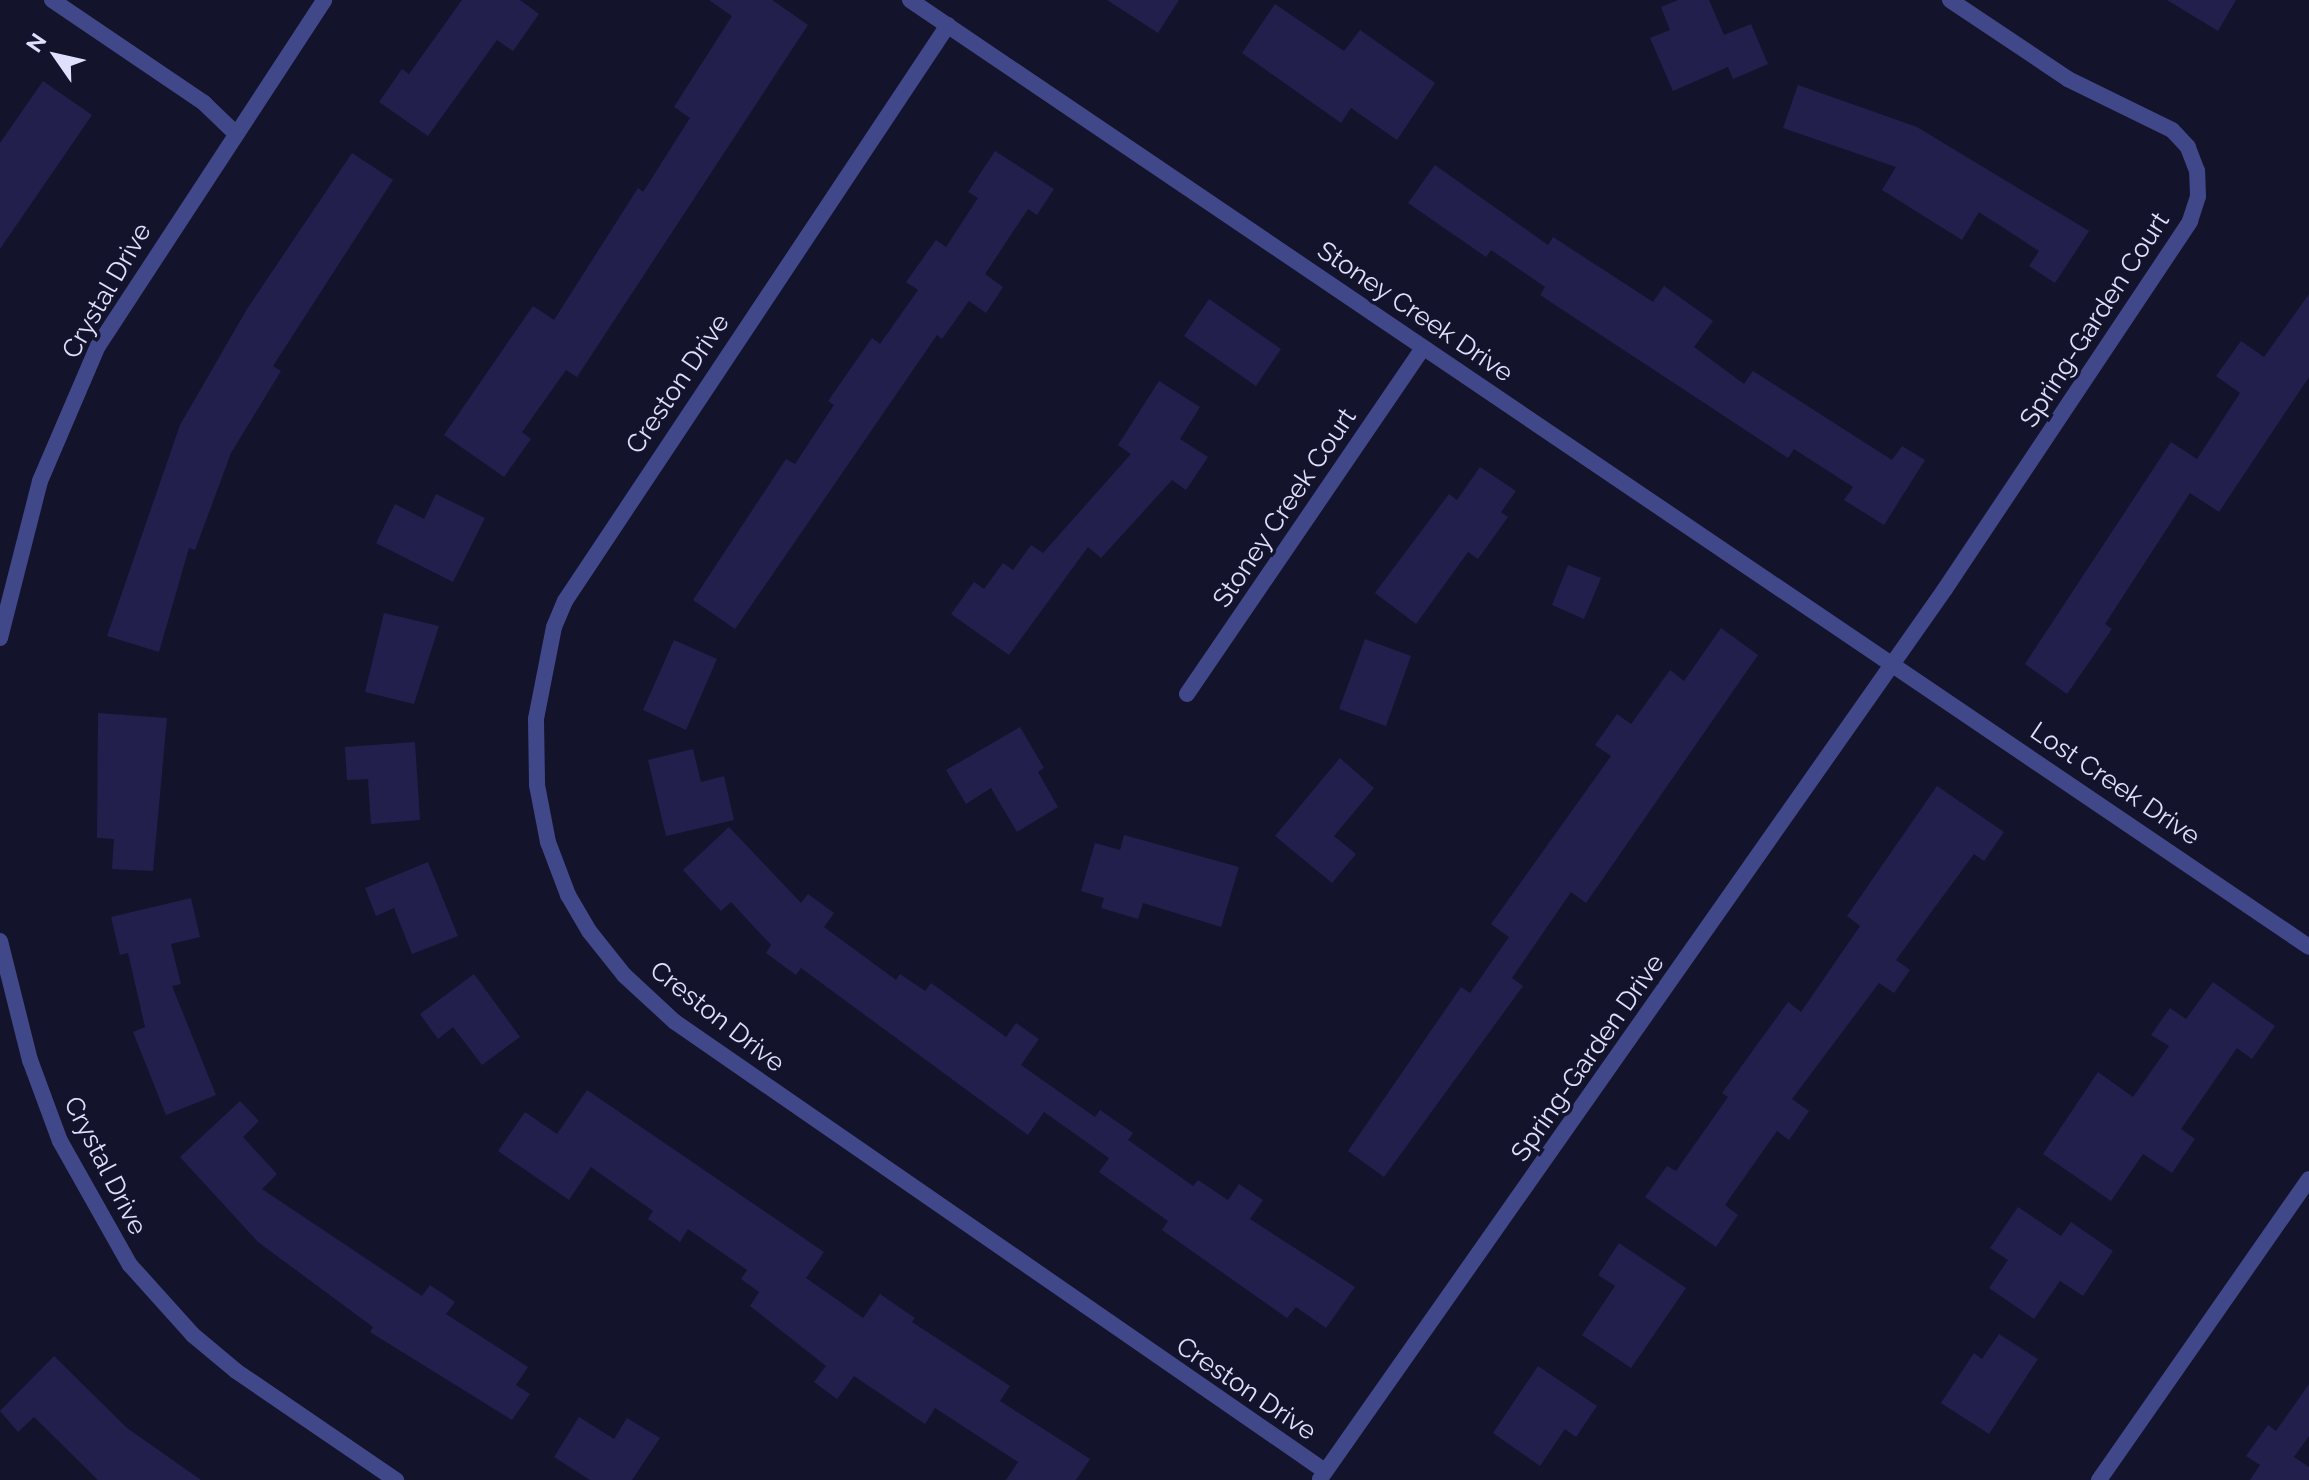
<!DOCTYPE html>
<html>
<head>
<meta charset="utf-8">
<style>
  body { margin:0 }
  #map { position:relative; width:2309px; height:1480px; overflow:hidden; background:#13132c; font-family:Raleway,sans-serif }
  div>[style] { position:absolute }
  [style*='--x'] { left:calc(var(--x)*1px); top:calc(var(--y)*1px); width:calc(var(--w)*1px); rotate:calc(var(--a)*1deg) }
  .building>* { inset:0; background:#221f4c }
  .street>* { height:16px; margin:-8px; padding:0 8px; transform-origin:8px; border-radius:8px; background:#404889 }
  span { translate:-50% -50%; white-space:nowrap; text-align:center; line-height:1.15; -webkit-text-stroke:7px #13132c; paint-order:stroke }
  .street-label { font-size:26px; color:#dfe0fe }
  .north { position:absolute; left:16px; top:16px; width:80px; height:80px; -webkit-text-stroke:6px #13132c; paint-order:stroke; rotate:304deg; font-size:22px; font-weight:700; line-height:32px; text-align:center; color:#dfe0fe }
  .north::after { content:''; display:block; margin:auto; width:28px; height:36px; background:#dfe0fe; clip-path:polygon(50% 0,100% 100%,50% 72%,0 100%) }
</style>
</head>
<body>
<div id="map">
  <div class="building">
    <div style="clip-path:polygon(462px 0,520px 0,539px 14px,513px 51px,497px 40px,428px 136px,379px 102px,402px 69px,409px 74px)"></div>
    <div style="clip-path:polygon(709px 0,772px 0,808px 25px,577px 377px,566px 370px,522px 432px,531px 439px,504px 477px,444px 435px,533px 306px,554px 320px,638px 188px,643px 192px,690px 118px,674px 107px,732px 16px)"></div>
    <div style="clip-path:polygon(1107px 0,1179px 0,1158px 33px)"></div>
    <div style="clip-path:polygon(1678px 0,1709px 0,1724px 35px,1751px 24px,1768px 64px,1733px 79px,1728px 67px,1673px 91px,1650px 38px,1670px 30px,1661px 7px)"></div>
    <div style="clip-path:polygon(2167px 0,2236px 0,2218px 31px)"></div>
    <div style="clip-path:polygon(1275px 4px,1344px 51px,1360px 30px,1435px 83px,1397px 140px,1351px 108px,1341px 123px,1242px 53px)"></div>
    <div style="clip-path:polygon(43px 81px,92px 115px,0 249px,0 143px)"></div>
    <div style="clip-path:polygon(1798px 85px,1917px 127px,2089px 231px,2055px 283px,2029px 266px,2039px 251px,1979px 212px,1962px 240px,1882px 190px,1896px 167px,1783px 128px)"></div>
    <div style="clip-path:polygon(995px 151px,1054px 189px,1037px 215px,1028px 209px,985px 274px,1003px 287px,986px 313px,969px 301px,942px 339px,937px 335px,735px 629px,693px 600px,786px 459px,795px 464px,834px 405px,828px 401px,872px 338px,880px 344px,918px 290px,906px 282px,936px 240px,946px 247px,978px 198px,968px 192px)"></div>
    <div style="clip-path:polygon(352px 153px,393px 180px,273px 366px,281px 371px,231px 453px,195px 550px,189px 548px,159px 652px,107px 636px,180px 425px,247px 309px)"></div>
    <div style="clip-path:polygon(1435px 165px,1548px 245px,1553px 237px,1653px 302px,1664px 286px,1713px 321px,1694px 347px,1744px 384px,1753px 371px,1892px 460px,1902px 446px,1925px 460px,1884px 525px,1844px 500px,1853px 487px,1794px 449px,1788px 458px,1540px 295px,1545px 287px,1491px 250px,1486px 257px,1408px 203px)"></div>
    <div style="clip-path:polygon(2309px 294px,2309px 377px,2219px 512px,2190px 493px,2105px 624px,2112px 629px,2067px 694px,2025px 664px,2171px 442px,2197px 459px,2240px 393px,2216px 376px,2241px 341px,2264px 357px)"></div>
    <div style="clip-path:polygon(1209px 299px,1281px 349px,1256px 386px,1184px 336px)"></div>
    <div style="clip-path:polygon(1159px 381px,1200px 407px,1180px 439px,1208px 457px,1186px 490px,1172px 480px,1101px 558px,1088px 547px,1009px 655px,951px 614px,974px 582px,984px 589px,1003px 563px,1013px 570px,1031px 545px,1043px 553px,1131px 454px,1118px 445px)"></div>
    <div style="clip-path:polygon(1480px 467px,1516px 491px,1501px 512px,1508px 517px,1478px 559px,1468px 552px,1416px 624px,1375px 593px,1449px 494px,1457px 500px)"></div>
    <div style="clip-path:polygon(436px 494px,485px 518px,453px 582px,376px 543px,395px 504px,424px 519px)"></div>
    <div style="clip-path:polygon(1568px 565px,1601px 578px,1584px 619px,1552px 605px)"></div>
    <div style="clip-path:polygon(384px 613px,439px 626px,414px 704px,365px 692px)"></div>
    <div style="clip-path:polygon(1721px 628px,1758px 655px,1586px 903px,1571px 892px,1512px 978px,1523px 986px,1384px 1177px,1348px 1151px,1461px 987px,1470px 993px,1509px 937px,1491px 924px,1611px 756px,1595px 745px,1617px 714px,1631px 724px,1670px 670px,1684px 681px)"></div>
    <div style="clip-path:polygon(1365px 639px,1411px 656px,1386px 726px,1339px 709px)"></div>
    <div style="clip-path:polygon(674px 640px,717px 659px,686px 730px,643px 710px)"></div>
    <div style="clip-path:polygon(98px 713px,167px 718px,153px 871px,112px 869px,114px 839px,97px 838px)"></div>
    <div style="clip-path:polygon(1020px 727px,1044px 768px,1038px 772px,1058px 807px,1017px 832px,991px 788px,966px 804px,946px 770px)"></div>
    <div style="clip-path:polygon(415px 742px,420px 820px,371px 824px,368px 779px,347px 780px,345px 747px)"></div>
    <div style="clip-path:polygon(693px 749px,701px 782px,724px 776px,734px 820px,666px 836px,648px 760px)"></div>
    <div style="clip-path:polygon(1340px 758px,1374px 788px,1334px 836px,1356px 854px,1332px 883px,1275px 836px)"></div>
    <div style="clip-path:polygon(1937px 786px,2004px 832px,1984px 861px,1974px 854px,1896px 960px,1910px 970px,1894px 993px,1879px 983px,1792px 1099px,1809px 1111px,1789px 1140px,1777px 1131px,1725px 1205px,1738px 1215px,1716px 1247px,1645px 1197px,1667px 1166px,1676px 1171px,1728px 1097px,1722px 1093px,1788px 1002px,1801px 1012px,1860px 926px,1847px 916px)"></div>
    <div style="clip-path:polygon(729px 827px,801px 903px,808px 894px,834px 913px,824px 927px,896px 980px,900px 974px,925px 991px,931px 983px,1006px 1037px,1016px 1023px,1039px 1039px,1021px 1065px,1095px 1117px,1100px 1110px,1133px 1133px,1128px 1140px,1193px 1186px,1198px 1180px,1228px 1200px,1239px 1184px,1263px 1200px,1250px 1219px,1355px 1287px,1326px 1328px,1296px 1307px,1287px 1318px,1162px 1230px,1168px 1221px,1099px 1172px,1109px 1158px,1044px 1112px,1028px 1135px,801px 968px,796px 975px,766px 953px,771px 945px,731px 902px,721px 911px,683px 870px)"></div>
    <div style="clip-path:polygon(1124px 835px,1239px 867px,1221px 927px,1143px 903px,1138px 919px,1101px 908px,1104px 898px,1081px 891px,1095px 843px,1120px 850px)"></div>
    <div style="clip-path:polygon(428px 862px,458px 936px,412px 954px,394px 908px,376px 916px,365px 888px)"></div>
    <div style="clip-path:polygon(191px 898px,200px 937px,171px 944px,181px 984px,172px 986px,216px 1095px,166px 1115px,133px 1032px,145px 1027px,128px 953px,120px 955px,111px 917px)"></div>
    <div style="clip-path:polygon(474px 974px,520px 1037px,482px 1065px,453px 1027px,438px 1039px,420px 1014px)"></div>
    <div style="clip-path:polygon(2213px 982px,2275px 1026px,2252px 1059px,2237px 1048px,2181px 1129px,2195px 1139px,2172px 1173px,2143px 1154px,2111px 1201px,2043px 1154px,2098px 1072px,2133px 1097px,2169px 1046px,2151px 1035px,2170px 1008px,2186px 1019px)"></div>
    <div style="clip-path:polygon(587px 1090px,824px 1252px,806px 1278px,863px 1318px,880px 1294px,915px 1318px,912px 1322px,1010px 1386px,1000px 1401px,1090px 1459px,1076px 1480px,1006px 1480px,1018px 1462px,935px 1408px,925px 1424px,854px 1376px,837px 1399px,814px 1382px,826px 1366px,750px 1306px,759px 1292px,741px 1279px,747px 1270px,688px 1229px,680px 1242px,648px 1219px,653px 1211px,591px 1167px,569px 1200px,498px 1151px,525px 1112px,557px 1134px)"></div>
    <div style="clip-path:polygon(240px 1101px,259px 1121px,243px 1137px,277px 1174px,262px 1189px,422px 1296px,430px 1285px,455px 1302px,446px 1314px,528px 1367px,516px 1385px,530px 1394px,512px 1420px,370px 1332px,373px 1327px,258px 1242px,180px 1157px)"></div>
    <div style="clip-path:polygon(2018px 1207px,2061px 1236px,2071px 1222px,2113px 1251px,2083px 1296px,2060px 1281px,2034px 1319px,1989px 1288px,2008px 1260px,1990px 1248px)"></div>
    <div style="clip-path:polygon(1619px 1243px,1686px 1288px,1631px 1368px,1582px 1335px,1615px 1286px,1598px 1275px)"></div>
    <div style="clip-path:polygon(1999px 1334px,2038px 1359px,1989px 1434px,1941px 1403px,1974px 1353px,1982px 1359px)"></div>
    <div style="clip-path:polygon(54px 1356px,127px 1428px,201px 1480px,98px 1480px,34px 1417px,18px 1432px,0 1411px)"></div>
    <div style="clip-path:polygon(1538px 1366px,1597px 1406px,1576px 1437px,1565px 1429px,1540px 1466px,1493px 1433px)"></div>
    <div style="clip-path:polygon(2309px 1384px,2309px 1436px,2294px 1457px,2309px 1467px,2309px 1480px,2250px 1480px,2260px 1465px,2246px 1456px,2268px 1425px,2276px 1431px)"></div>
    <div style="clip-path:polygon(579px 1417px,614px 1439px,627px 1418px,660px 1438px,632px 1480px,590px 1480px,554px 1457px)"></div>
  </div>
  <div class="street">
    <div style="--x:52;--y:0;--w:184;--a:34.1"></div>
    <div style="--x:204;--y:103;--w:40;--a:44"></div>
    <div style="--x:910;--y:0;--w:1689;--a:34.09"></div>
    <div style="--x:948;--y:25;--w:692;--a:123.62"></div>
    <div style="--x:565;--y:601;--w:28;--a:113"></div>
    <div style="--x:554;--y:627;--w:94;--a:101.1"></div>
    <div style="--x:536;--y:719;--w:66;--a:89.1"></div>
    <div style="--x:537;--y:785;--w:58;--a:79.1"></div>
    <div style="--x:548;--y:842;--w:57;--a:69.3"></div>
    <div style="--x:568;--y:895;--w:42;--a:59.7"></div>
    <div style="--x:589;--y:931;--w:56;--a:51.5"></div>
    <div style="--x:624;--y:975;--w:69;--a:42.7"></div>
    <div style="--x:675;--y:1022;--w:790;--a:34.64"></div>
    <div style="--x:0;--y:638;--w:162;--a:-75.7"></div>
    <div style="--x:40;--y:481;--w:147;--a:-66.8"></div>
    <div style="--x:98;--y:346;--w:413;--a:-56.8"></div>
    <div style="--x:1187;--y:694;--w:419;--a:-55.7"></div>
    <div style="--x:0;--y:941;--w:123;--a:75.9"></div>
    <div style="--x:30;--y:1060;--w:86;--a:69.7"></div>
    <div style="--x:60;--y:1141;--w:142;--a:60.6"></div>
    <div style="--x:130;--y:1265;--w:94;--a:48"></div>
    <div style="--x:193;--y:1335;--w:56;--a:39.9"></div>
    <div style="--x:236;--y:1371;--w:194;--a:34.3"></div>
    <div style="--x:1320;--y:1479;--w:1088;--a:-54.92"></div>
    <div style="--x:1945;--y:589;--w:442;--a:-56.3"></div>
    <div style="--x:2190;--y:221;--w:26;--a:-72"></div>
    <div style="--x:2198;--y:196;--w:25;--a:-92"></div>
    <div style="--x:2197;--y:171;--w:26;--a:-111"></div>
    <div style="--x:2188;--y:147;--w:23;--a:-133"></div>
    <div style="--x:2172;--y:130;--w:116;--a:-153.9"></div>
    <div style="--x:2068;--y:79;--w:142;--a:-146.2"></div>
    <div style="--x:2099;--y:1480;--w:367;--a:-55.1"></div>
  </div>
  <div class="street-label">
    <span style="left:107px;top:291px;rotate:-60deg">Crystal Drive</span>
    <span style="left:1415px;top:312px;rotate:34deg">Stoney Creek Drive</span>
    <span style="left:2095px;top:320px;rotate:-57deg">Spring-Garden Court</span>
    <span style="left:678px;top:384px;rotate:-56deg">Creston Drive</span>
    <span style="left:1285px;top:508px;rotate:-56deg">Stoney Creek Court</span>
    <span style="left:2115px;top:784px;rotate:34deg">Lost Creek Drive</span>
    <span style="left:717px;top:1017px;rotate:38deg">Creston Drive</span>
    <span style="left:1588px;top:1058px;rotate:-55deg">Spring-Garden Drive</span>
    <span style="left:105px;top:1166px;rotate:63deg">Crystal Drive</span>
    <span style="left:1246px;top:1389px;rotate:34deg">Creston Drive</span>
  </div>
  <div class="north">N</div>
</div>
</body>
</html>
